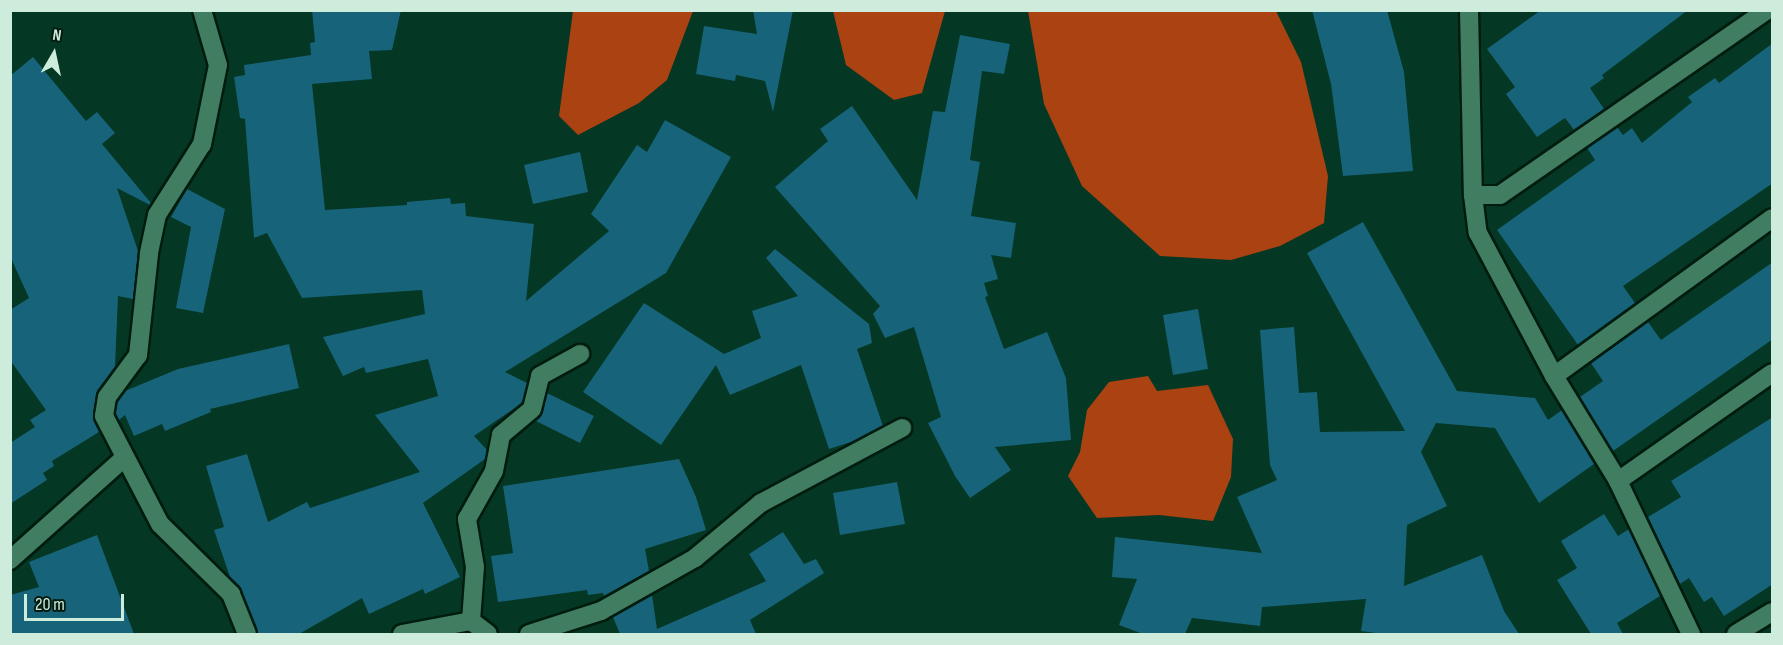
<!DOCTYPE html>
<html>
<head>
<meta charset="utf-8">
<style>
  body { margin:0 }
  #map { position:relative; width:1783px; height:645px; overflow:hidden; background:#043724; font-family:"Sofia Sans Condensed",sans-serif }
  div>[style] { position:absolute }
  [style*='--x'] { left:calc(var(--x)*1px); top:calc(var(--y)*1px); width:calc(var(--w)*1px); rotate:calc(var(--a)*1deg) }
  .forest>* { inset:0; background:#aa4311 }
  .building>* { inset:0; background:#176379 }
  .roads { filter:drop-shadow(2px 0 #001c0f) drop-shadow(-2px 0 #001c0f) drop-shadow(0 2px #001c0f) drop-shadow(0 -2px #001c0f) }
  .minor>* { height:18px; margin:-9px; padding:0 9px; transform-origin:9px; border-radius:9px; background:#417d61 }
  span { translate:-50% -50%; white-space:nowrap; text-align:center; line-height:1.15; -webkit-text-stroke:4.5px #031b10; paint-order:stroke }
  .frame { position:absolute; inset:0; border:12px solid #cdecdb; pointer-events:none }
  .north { position:absolute; left:24px; top:24px; width:60px; height:60px; -webkit-text-stroke:4px #031b10; paint-order:stroke; rotate:9deg; font-size:16px; font-weight:700; line-height:24px; text-align:center; color:#cdecdb }
  .north::after { content:''; display:block; margin:auto; width:21px; height:27px; background:#cdecdb; clip-path:polygon(50% 0,100% 100%,50% 72%,0 100%) }
  .scale { position:absolute; left:24px; top:594px; width:100px; height:27px; box-sizing:border-box; border:3px solid #cdecdb; border-top:0; padding-left:8px; font-size:18px; line-height:21px; white-space:nowrap; color:#cdecdb; -webkit-text-stroke:4px #031b10; paint-order:stroke }
</style>
</head>
<body>
<div id="map">
  <div class="forest">
    <div style="clip-path:polygon(573px 11px,693px 11px,667px 80px,639px 103px,578px 135px,559px 116px)"></div>
    <div style="clip-path:polygon(833px 11px,945px 11px,922px 93px,894px 100px,846px 65px)"></div>
    <div style="clip-path:polygon(1028px 11px,1276px 11px,1301px 62px,1328px 176px,1324px 223px,1280px 246px,1231px 260px,1160px 256px,1082px 186px,1044px 104px)"></div>
    <div style="clip-path:polygon(1148px 376px,1157px 391px,1208px 385px,1233px 439px,1231px 477px,1213px 521px,1159px 515px,1097px 518px,1068px 476px,1080px 452px,1087px 410px,1109px 382px)"></div>
  </div>
  <div class="building">
    <div style="clip-path:polygon(312px 10px,401px 10px,392px 50px,369px 51px,372px 79px,312px 84px,325px 210px,407px 205px,407px 202px,450px 198px,451px 204px,465px 203px,466px 216px,534px 224px,526px 301px,609px 231px,591px 214px,637px 145px,647px 152px,665px 120px,731px 157px,666px 273px,505px 372px,527px 383px,522px 403px,474px 436px,487px 450px,485px 459px,423px 503px,460px 577px,425px 594px,423px 589px,369px 614px,362px 598px,299px 634px,258px 634px,241px 590px,230px 577px,214px 530px,224px 527px,206px 466px,247px 454px,268px 522px,307px 502px,310px 508px,420px 472px,375px 415px,438px 396px,428px 359px,366px 373px,364px 367px,343px 376px,323px 337px,425px 314px,422px 290px,302px 298px,267px 233px,254px 238px,245px 119px,240px 118px,234px 77px,245px 75px,244px 65px,311px 55px,310px 43px,315px 42px)"></div>
    <div style="clip-path:polygon(753px 10px,793px 10px,773px 112px,765px 81px,736px 75px,735px 81px,696px 74px,704px 26px,757px 34px)"></div>
    <div style="clip-path:polygon(1312px 10px,1387px 10px,1404px 72px,1413px 171px,1343px 176px,1331px 84px)"></div>
    <div style="clip-path:polygon(1541px 10px,1688px 10px,1602px 75px,1604px 78px,1590px 88px,1604px 109px,1574px 130px,1565px 118px,1537px 137px,1506px 94px,1515px 87px,1487px 49px)"></div>
    <div style="clip-path:polygon(960px 35px,1010px 44px,1004px 74px,982px 71px,970px 160px,980px 162px,971px 216px,1016px 223px,1011px 258px,991px 255px,998px 279px,984px 283px,988px 296px,985px 297px,1004px 349px,1047px 332px,1066px 378px,1071px 440px,995px 447px,1011px 470px,970px 498px,955px 476px,928px 423px,941px 417px,914px 327px,885px 338px,873px 314px,880px 306px,775px 187px,828px 141px,820px 129px,852px 106px,917px 200px,933px 111px,945px 112px)"></div>
    <div style="clip-path:polygon(1773px 43px,1773px 183px,1623px 286px,1635px 303px,1578px 345px,1497px 230px,1595px 160px,1587px 148px,1617px 127px,1623px 135px,1632px 128px,1642px 143px,1692px 102px,1688px 97px,1715px 78px,1719px 83px)"></div>
    <div style="clip-path:polygon(33px 57px,86px 121px,97px 112px,115px 133px,102px 144px,151px 203px,150px 205px,117px 188px,138px 251px,133px 299px,118px 296px,115px 367px,96px 395px,93px 415px,99px 432px,52px 461px,54px 466px,43px 473px,47px 480px,10px 504px,10px 443px,35px 427px,30px 420px,46px 410px,10px 360px,10px 310px,29px 298px,10px 256px,10px 76px)"></div>
    <div style="clip-path:polygon(580px 152px,588px 192px,533px 204px,524px 165px)"></div>
    <div style="clip-path:polygon(187px 189px,225px 209px,203px 313px,176px 308px,191px 227px,171px 217px)"></div>
    <div style="clip-path:polygon(1363px 222px,1457px 391px,1535px 398px,1548px 420px,1562px 410px,1594px 464px,1539px 503px,1495px 428px,1436px 423px,1421px 452px,1447px 506px,1407px 525px,1404px 586px,1482px 555px,1504px 611px,1519px 634px,1383px 634px,1361px 631px,1366px 599px,1262px 607px,1260px 626px,1192px 618px,1185px 634px,1143px 634px,1119px 625px,1137px 579px,1112px 577px,1115px 537px,1262px 553px,1237px 497px,1277px 480px,1270px 465px,1260px 330px,1294px 327px,1299px 393px,1317px 392px,1320px 432px,1405px 431px,1307px 253px)"></div>
    <div style="clip-path:polygon(775px 249px,869px 324px,872px 343px,857px 349px,883px 426px,854px 441px,829px 449px,801px 365px,730px 395px,716px 365px,661px 445px,583px 392px,644px 303px,724px 354px,761px 338px,752px 311px,798px 296px,766px 258px)"></div>
    <div style="clip-path:polygon(1773px 262px,1773px 339px,1613px 451px,1580px 397px,1603px 381px,1591px 363px,1648px 322px,1661px 340px)"></div>
    <div style="clip-path:polygon(1198px 309px,1208px 369px,1173px 375px,1163px 315px)"></div>
    <div style="clip-path:polygon(289px 344px,299px 388px,210px 409px,211px 412px,165px 431px,162px 424px,134px 436px,125px 415px,119px 420px,116px 414px,118px 401px,125px 391px,178px 369px)"></div>
    <div style="clip-path:polygon(547px 393px,594px 416px,580px 443px,536px 421px,543px 412px)"></div>
    <div style="clip-path:polygon(1773px 417px,1773px 584px,1724px 616px,1712px 597px,1704px 602px,1689px 578px,1680px 584px,1648px 517px,1681px 497px,1671px 481px)"></div>
    <div style="clip-path:polygon(679px 459px,696px 497px,706px 530px,645px 549px,649px 571px,604px 596px,603px 593px,588px 595px,587px 590px,498px 602px,491px 556px,513px 553px,503px 486px)"></div>
    <div style="clip-path:polygon(897px 482px,905px 524px,840px 535px,833px 493px)"></div>
    <div style="clip-path:polygon(1604px 514px,1618px 536px,1629px 529px,1660px 596px,1617px 623px,1623px 634px,1591px 634px,1557px 580px,1577px 568px,1561px 541px)"></div>
    <div style="clip-path:polygon(783px 532px,804px 564px,816px 559px,824px 573px,750px 620px,756px 634px,620px 634px,613px 617px,652px 595px,657px 629px,766px 581px,749px 554px)"></div>
    <div style="clip-path:polygon(97px 535px,134px 634px,10px 634px,10px 595px,39px 587px,29px 562px)"></div>
  </div>
  <div class="roads">
    <div class="minor">
      <div style="--x:202;--y:10;--w:57;--a:73.8"></div>
      <div style="--x:218;--y:65;--w:81;--a:101.4"></div>
      <div style="--x:202;--y:144;--w:84;--a:122.4"></div>
      <div style="--x:157;--y:215;--w:40;--a:102"></div>
      <div style="--x:149;--y:254;--w:102;--a:96.2"></div>
      <div style="--x:138;--y:355;--w:52;--a:126.4"></div>
      <div style="--x:107;--y:397;--w:19;--a:99"></div>
      <div style="--x:104;--y:416;--w:122;--a:62.6"></div>
      <div style="--x:160;--y:524;--w:100;--a:44.6"></div>
      <div style="--x:231;--y:594;--w:43;--a:68.2"></div>
      <div style="--x:1469;--y:10;--w:185;--a:88.8"></div>
      <div style="--x:1473;--y:195;--w:38;--a:83"></div>
      <div style="--x:1478;--y:233;--w:162;--a:62"></div>
      <div style="--x:1554;--y:376;--w:123;--a:58.6"></div>
      <div style="--x:1618;--y:481;--w:170;--a:64.5"></div>
      <div style="--x:1473;--y:195;--w:27;--a:0"></div>
      <div style="--x:1500;--y:195;--w:325;--a:-34.7"></div>
      <div style="--x:1554;--y:376;--w:269;--a:-35.9"></div>
      <div style="--x:1618;--y:481;--w:188;--a:-35"></div>
      <div style="--x:10;--y:560;--w:154;--a:-41.8"></div>
      <div style="--x:471;--y:621;--w:54;--a:-85.8"></div>
      <div style="--x:475;--y:567;--w:49;--a:-99.5"></div>
      <div style="--x:467;--y:519;--w:55;--a:-60.6"></div>
      <div style="--x:494;--y:471;--w:37;--a:-79"></div>
      <div style="--x:501;--y:435;--w:40;--a:-40"></div>
      <div style="--x:532;--y:409;--w:34;--a:-76"></div>
      <div style="--x:540;--y:376;--w:46;--a:-28.8"></div>
      <div style="--x:402;--y:634;--w:70;--a:-10.7"></div>
      <div style="--x:471;--y:621;--w:21;--a:37"></div>
      <div style="--x:529;--y:634;--w:76;--a:-17.7"></div>
      <div style="--x:601;--y:611;--w:108;--a:-29.4"></div>
      <div style="--x:695;--y:558;--w:86;--a:-39.8"></div>
      <div style="--x:761;--y:503;--w:160;--a:-28"></div>
      <div style="--x:1736;--y:634;--w:42;--a:-31.4"></div>
    </div>
  </div>
  <div class="frame"></div>
  <div class="north">N</div>
  <div class="scale">20 m</div>
</div>
</body>
</html>
